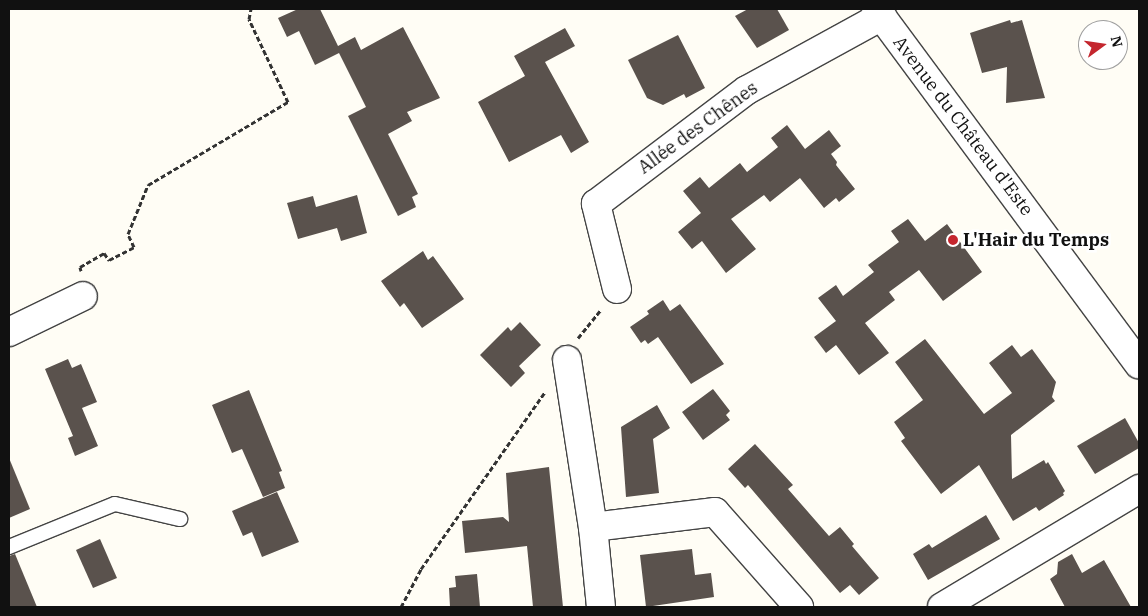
<!DOCTYPE html>
<html>
<head>
<meta charset="utf-8">
<style>
  body { margin:0 }
  #map { position:relative; width:1148px; height:616px; overflow:hidden; background:#fffdf5; font-family:"IBM Plex Serif",serif }
  div>[style] { position:absolute }
  [style*='--x'] { left:calc(var(--x)*1px); top:calc(var(--y)*1px); width:calc(var(--w)*1px); rotate:calc(var(--a)*1deg) }
  .building>* { inset:0; background:#5a524d }
  .path>* { height:3px; margin-top:-1.5px; transform-origin:0; background:repeating-linear-gradient(90deg,#333 0 5px,transparent 0 7.5px) }
  .roads { filter:drop-shadow(1px 0 #444) drop-shadow(-1px 0 #444) drop-shadow(0 1px #444) drop-shadow(0 -1px #444) }
  .service>* { height:14px; margin:-7px; padding:0 7px; transform-origin:7px; border-radius:7px; background:#fff }
  .minor>* { height:28px; margin:-14px; padding:0 14px; transform-origin:14px; border-radius:14px; background:#fff }
  .tertiary>* { height:28px; margin:-14px; padding:0 14px; transform-origin:14px; border-radius:14px; background:#fff }
  .dots>* { width:14px; height:14px; translate:-50% -50%; box-sizing:border-box; border:2px solid #fff; border-radius:50% }
  span { translate:-50% -50%; white-space:nowrap; text-align:center; line-height:1.15; -webkit-text-stroke:5px #fff; paint-order:stroke }
  .street-label { font-size:18px; color:#111 }
  .poi-label { font-size:18px; color:#111; font-weight:700 }
  .left { translate:0 -50%; text-align:left }
  .frame { position:absolute; inset:0; border:10px solid #111; pointer-events:none }
  .north { position:absolute; left:1078px; top:20px; width:50px; height:50px; box-sizing:border-box; background:#fff; border:1px solid #a0a0a0; border-radius:50%; rotate:76deg; font-size:14px; font-weight:700; line-height:20px; text-align:center; color:#111 }
  .north::after { content:''; display:block; margin:auto; width:18px; height:22px; background:#c4262e; clip-path:polygon(50% 0,100% 100%,50% 72%,0 100%) }
</style>
</head>
<body>
<div id="map">
  <div class="building">
    <div style="clip-path:polygon(298px 9px,320px 9px,338px 46px,355px 37px,361px 50px,403px 27px,440px 98px,407px 112px,412px 121px,388px 134px,418px 194px,412px 197px,416px 207px,398px 216px,348px 116px,366px 107px,339px 53px,315px 65px,299px 31px,287px 37px,278px 18px)"></div>
    <div style="clip-path:polygon(748px 9px,777px 9px,789px 30px,757px 48px,735px 16px)"></div>
    <div style="clip-path:polygon(1010px 20px,1011px 23px,1022px 20px,1045px 98px,1006px 103px,1007px 67px,982px 73px,970px 33px)"></div>
    <div style="clip-path:polygon(565px 28px,575px 46px,545px 62px,589px 142px,571px 153px,561px 135px,509px 162px,478px 102px,525px 76px,514px 56px)"></div>
    <div style="clip-path:polygon(678px 35px,705px 88px,686px 98px,684px 94px,663px 105px,647px 98px,628px 60px)"></div>
    <div style="clip-path:polygon(787px 125px,805px 149px,829px 130px,841px 146px,831px 154px,837px 162px,836px 165px,855px 189px,839px 202px,836px 198px,824px 208px,800px 178px,770px 202px,764px 195px,731px 219px,756px 249px,726px 273px,702px 241px,692px 249px,678px 232px,701px 213px,683px 191px,700px 177px,709px 188px,740px 163px,747px 172px,778px 147px,771px 138px)"></div>
    <div style="clip-path:polygon(357px 195px,367px 233px,341px 241px,337px 228px,298px 239px,287px 203px,313px 196px,316px 207px)"></div>
    <div style="clip-path:polygon(908px 219px,925px 241px,947px 224px,982px 272px,943px 301px,919px 270px,889px 292px,895px 300px,865px 323px,889px 353px,859px 375px,836px 345px,826px 353px,814px 337px,836px 321px,818px 298px,836px 285px,843px 296px,874px 272px,868px 265px,899px 242px,891px 231px)"></div>
    <div style="clip-path:polygon(423px 251px,428px 260px,433px 256px,464px 299px,422px 328px,404px 303px,400px 307px,381px 281px)"></div>
    <div style="clip-path:polygon(663px 300px,670px 311px,680px 304px,724px 364px,691px 384px,658px 337px,648px 344px,645px 340px,641px 343px,630px 327px,649px 314px,647px 311px)"></div>
    <div style="clip-path:polygon(520px 322px,541px 345px,519px 366px,525px 373px,511px 387px,480px 355px,508px 327px,511px 331px)"></div>
    <div style="clip-path:polygon(925px 339px,984px 414px,1012px 393px,989px 363px,1012px 345px,1021px 357px,1032px 349px,1056px 382px,1052px 397px,1055px 401px,1011px 435px,1012px 479px,1044px 460px,1046px 464px,1048px 462px,1065px 491px,1063px 493px,1064px 495px,1039px 511px,1036px 507px,1013px 521px,979px 465px,941px 494px,901px 441px,905px 438px,894px 422px,923px 400px,895px 362px)"></div>
    <div style="clip-path:polygon(68px 359px,72px 368px,81px 364px,97px 402px,82px 408px,98px 446px,75px 456px,68px 438px,73px 436px,45px 369px)"></div>
    <div style="clip-path:polygon(713px 389px,730px 411px,726px 415px,730px 420px,703px 440px,682px 412px)"></div>
    <div style="clip-path:polygon(249px 390px,282px 471px,279px 472px,285px 488px,263px 497px,242px 449px,232px 453px,212px 405px)"></div>
    <div style="clip-path:polygon(657px 405px,670px 428px,653px 439px,659px 493px,626px 497px,621px 427px)"></div>
    <div style="clip-path:polygon(1125px 418px,1139px 443px,1139px 448px,1095px 474px,1077px 446px)"></div>
    <div style="clip-path:polygon(755px 444px,793px 485px,788px 489px,829px 536px,840px 527px,854px 544px,852px 546px,879px 578px,859px 595px,850px 585px,840px 593px,748px 485px,745px 488px,728px 469px)"></div>
    <div style="clip-path:polygon(9px 458px,30px 509px,9px 518px)"></div>
    <div style="clip-path:polygon(549px 467px,563px 607px,533px 607px,527px 546px,465px 553px,462px 521px,503px 517px,509px 522px,506px 473px)"></div>
    <div style="clip-path:polygon(277px 492px,299px 542px,262px 557px,252px 532px,243px 536px,232px 511px)"></div>
    <div style="clip-path:polygon(986px 515px,1000px 539px,928px 580px,913px 554px,929px 544px,932px 548px)"></div>
    <div style="clip-path:polygon(100px 539px,117px 578px,93px 588px,76px 550px)"></div>
    <div style="clip-path:polygon(692px 549px,695px 575px,711px 573px,714px 597px,646px 607px,640px 555px)"></div>
    <div style="clip-path:polygon(15px 554px,37px 607px,9px 607px,9px 556px)"></div>
    <div style="clip-path:polygon(1072px 554px,1082px 573px,1104px 560px,1131px 607px,1065px 607px,1050px 579px,1057px 574px,1058px 562px)"></div>
    <div style="clip-path:polygon(477px 574px,480px 607px,450px 607px,449px 588px,456px 587px,455px 576px)"></div>
  </div>
  <div class="path">
    <div style="--x:81;--y:271;--w:4;--a:-104"></div>
    <div style="--x:80;--y:267;--w:28;--a:-30"></div>
    <div style="--x:104;--y:253;--w:9;--a:54"></div>
    <div style="--x:109;--y:260;--w:28;--a:-27"></div>
    <div style="--x:134;--y:247;--w:14;--a:-115"></div>
    <div style="--x:128;--y:234;--w:53;--a:-67.8"></div>
    <div style="--x:148;--y:185;--w:163;--a:-30.7"></div>
    <div style="--x:288;--y:102;--w:92;--a:-115.2"></div>
    <div style="--x:249;--y:19;--w:10;--a:-79"></div>
    <div style="--x:578;--y:338;--w:36;--a:-51"></div>
    <div style="--x:401;--y:607;--w:43;--a:-62.2"></div>
    <div style="--x:421;--y:569;--w:216;--a:-55"></div>
  </div>
  <div class="roads">
    <div class="service">
      <div style="--x:9;--y:547;--w:114;--a:-22.1"></div>
      <div style="--x:115;--y:504;--w:67;--a:13"></div>
    </div>
    <div class="minor">
      <div style="--x:617;--y:289;--w:88;--a:-103.9"></div>
      <div style="--x:596;--y:204;--w:189;--a:-37.1"></div>
      <div style="--x:747;--y:90;--w:154;--a:-28.7"></div>
      <div style="--x:9;--y:332;--w:82;--a:-25.9"></div>
      <div style="--x:567;--y:360;--w:169;--a:81.2"></div>
      <div style="--x:593;--y:527;--w:123;--a:-7"></div>
      <div style="--x:715;--y:512;--w:127;--a:48.5"></div>
      <div style="--x:593;--y:527;--w:80;--a:84.3"></div>
      <div style="--x:942;--y:607;--w:230;--a:-30.9"></div>
    </div>
    <div class="tertiary">
      <div style="--x:876;--y:9;--w:442;--a:53.5"></div>
    </div>
  </div>
  <div class="dots">
    <div style="left:953px;top:240px;background:#c4262e"></div>
  </div>
  <div class="street-label">
    <span style="left:963px;top:126px;rotate:53deg">Avenue du Château d'Este</span>
    <span style="left:698px;top:128px;rotate:-36deg">Allée des Chênes</span>
  </div>
  <div class="poi-label">
    <span class="left" style="left:963px;top:240px">L'Hair du Temps</span>
  </div>
  <div class="frame"></div>
  <div class="north">N</div>
</div>
</body>
</html>
